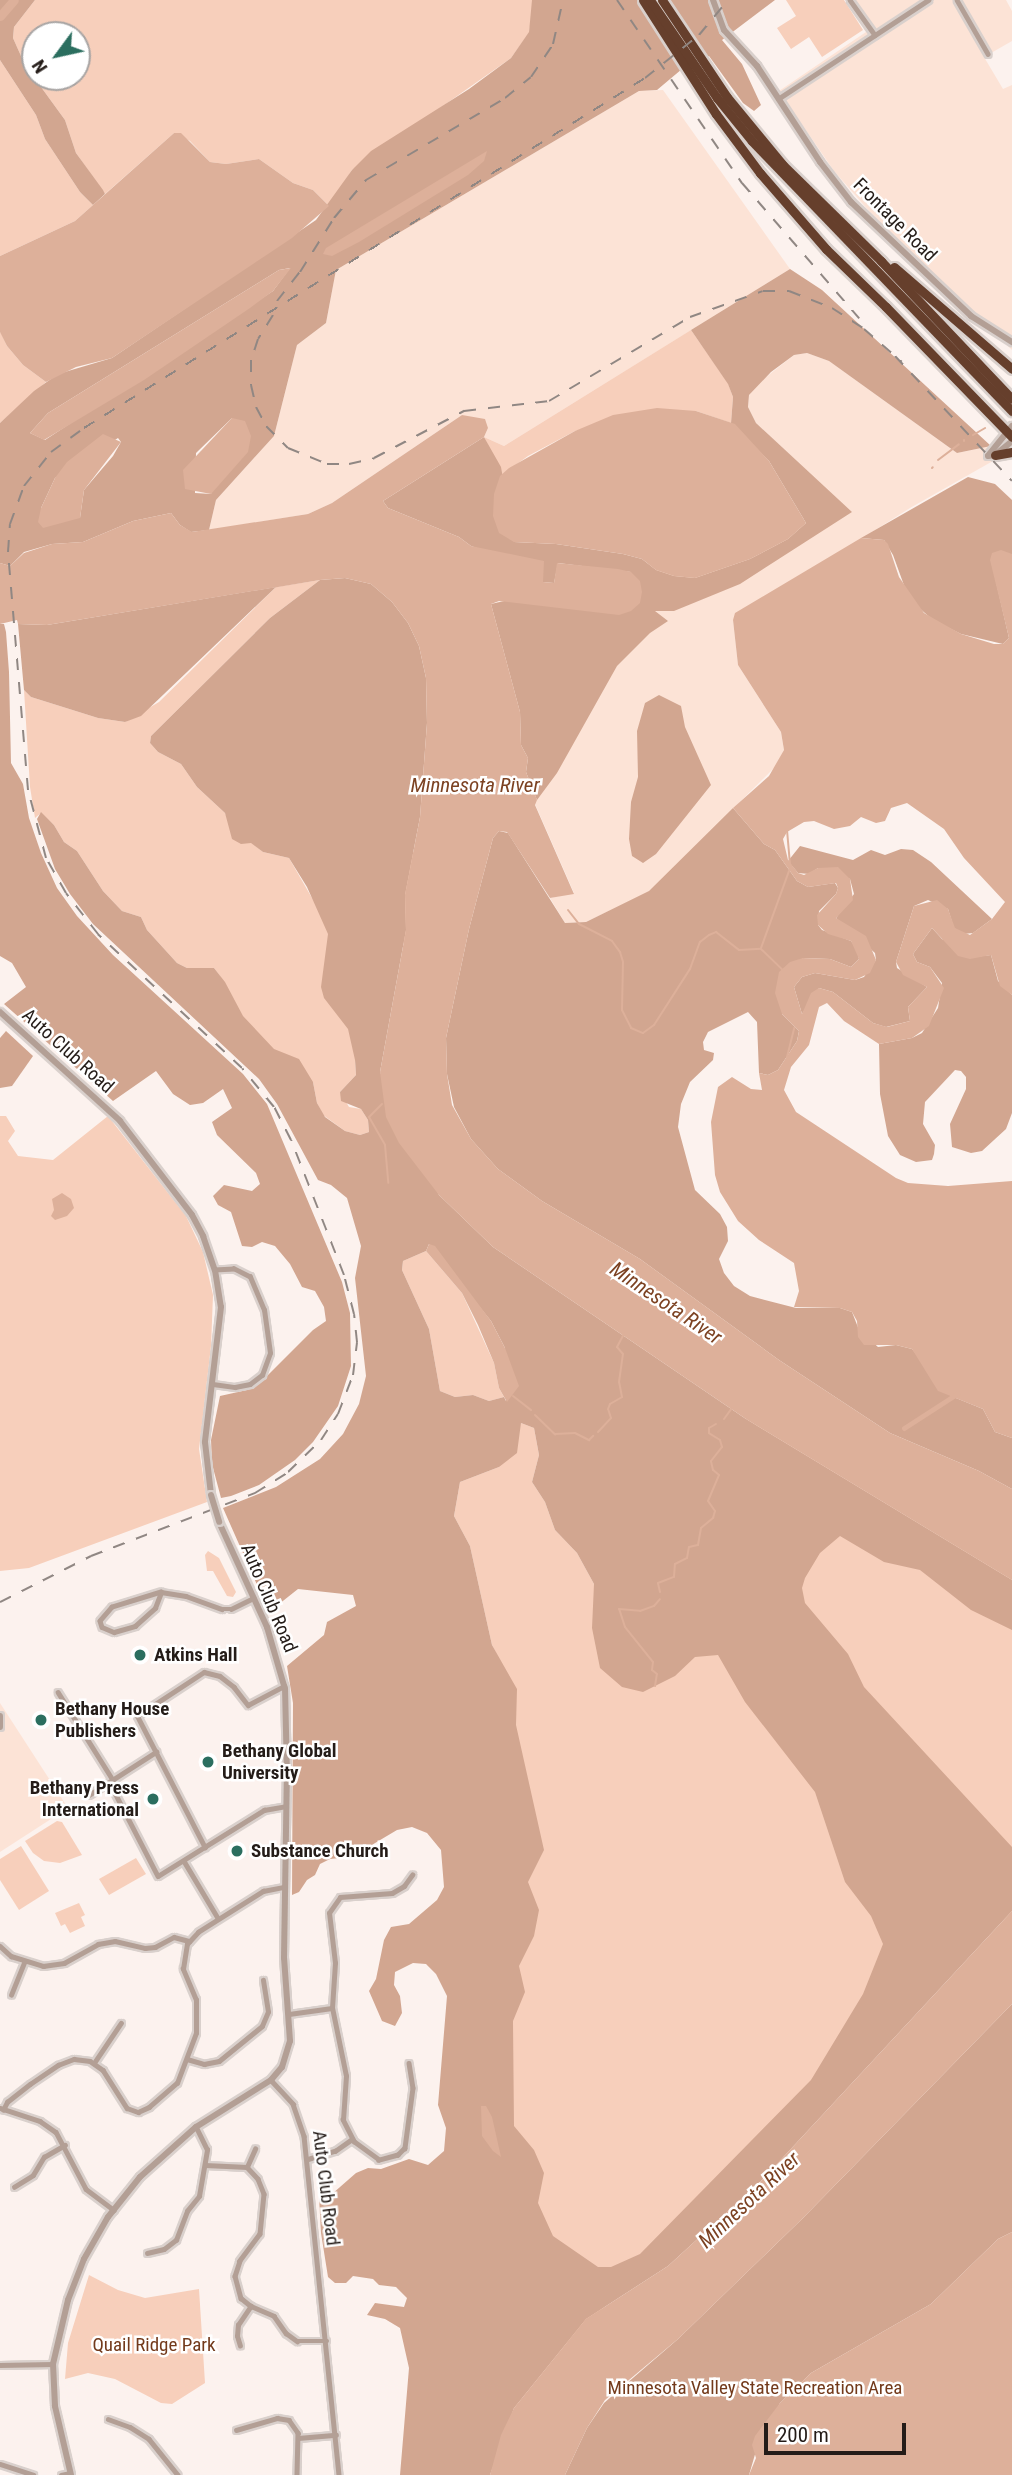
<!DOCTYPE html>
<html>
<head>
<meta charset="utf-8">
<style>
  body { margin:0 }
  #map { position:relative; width:1012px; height:2475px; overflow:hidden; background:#fcf2ee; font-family:"Roboto Condensed",sans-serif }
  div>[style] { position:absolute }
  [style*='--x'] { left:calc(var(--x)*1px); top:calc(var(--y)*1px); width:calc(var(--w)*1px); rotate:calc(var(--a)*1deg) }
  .built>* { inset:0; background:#fce3d6 }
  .green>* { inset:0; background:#f7cfbb }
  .forest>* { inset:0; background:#d2a690 }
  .water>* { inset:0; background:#ddb09a }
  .stream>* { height:2px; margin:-1px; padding:0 1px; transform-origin:1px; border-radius:1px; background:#ddb09a }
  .canal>* { height:5px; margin:-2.5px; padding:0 2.5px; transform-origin:2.5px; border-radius:2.5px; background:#ddb09a }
  .river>* { height:9px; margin:-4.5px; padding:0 4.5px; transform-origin:4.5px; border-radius:4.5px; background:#ddb09a }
  .roads { filter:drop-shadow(2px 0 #d9d0cc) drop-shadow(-2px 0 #d9d0cc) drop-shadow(0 2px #d9d0cc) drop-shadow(0 -2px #d9d0cc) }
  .minor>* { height:4.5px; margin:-2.25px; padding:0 2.25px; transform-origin:2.25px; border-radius:2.25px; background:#b39f95 }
  .tertiary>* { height:6px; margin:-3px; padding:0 3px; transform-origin:3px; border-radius:3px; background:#b39f95 }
  .motorway>* { height:9px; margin:-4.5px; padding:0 4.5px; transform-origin:4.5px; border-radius:4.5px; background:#663f2c }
  .rail>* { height:2px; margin-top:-1px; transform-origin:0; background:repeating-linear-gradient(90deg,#908783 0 12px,transparent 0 24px) }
  .bridges { filter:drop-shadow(2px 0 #d9d0cc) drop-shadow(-2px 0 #d9d0cc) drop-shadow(0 2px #d9d0cc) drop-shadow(0 -2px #d9d0cc) }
  .tertiary-bridge>* { height:6px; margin:-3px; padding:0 3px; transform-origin:3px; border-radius:3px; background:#b39f95 }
  .dots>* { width:19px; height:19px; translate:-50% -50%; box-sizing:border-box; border:4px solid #fff; border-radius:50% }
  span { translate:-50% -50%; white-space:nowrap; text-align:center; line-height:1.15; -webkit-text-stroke:5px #fff; paint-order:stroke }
  .street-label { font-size:19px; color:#241c18 }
  .poi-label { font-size:19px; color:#241c18; font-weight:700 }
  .left { translate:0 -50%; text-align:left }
  .right { translate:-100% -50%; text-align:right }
  .park-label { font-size:19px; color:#733a1b }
  .water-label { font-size:21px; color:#7c4222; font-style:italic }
  .north { position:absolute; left:21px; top:21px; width:70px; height:70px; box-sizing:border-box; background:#fff; border:2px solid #a7a4a3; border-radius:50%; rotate:237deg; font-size:19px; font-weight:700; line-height:28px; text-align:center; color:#241c18 }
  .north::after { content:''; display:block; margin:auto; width:24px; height:32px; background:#2b6e5f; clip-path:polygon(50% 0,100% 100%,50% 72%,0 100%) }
  .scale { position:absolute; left:764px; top:2423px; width:142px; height:32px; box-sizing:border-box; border:4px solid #241c18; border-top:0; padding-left:9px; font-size:21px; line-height:24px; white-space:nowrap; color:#241c18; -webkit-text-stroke:5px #fff; paint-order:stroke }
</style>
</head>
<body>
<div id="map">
  <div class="built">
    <div style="clip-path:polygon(846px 0,1006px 0,1012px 11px,1012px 41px,984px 57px,1003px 89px,1012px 85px,1012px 350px,869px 211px,834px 171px,779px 91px,866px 32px)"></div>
    <div style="clip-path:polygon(663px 90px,790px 269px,504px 446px,484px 437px,488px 428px,462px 415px,332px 503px,308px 514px,209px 530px,216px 500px,274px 436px,297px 345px,326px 323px,336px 270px,639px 91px)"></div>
    <div style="clip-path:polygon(807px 353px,829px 361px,957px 453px,991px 446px,1000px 457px,910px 508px,733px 620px,738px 665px,781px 732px,784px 750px,777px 765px,649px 892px,586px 922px,565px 923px,550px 898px,574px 893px,535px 804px,520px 712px,491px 604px,851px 512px,756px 423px,748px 407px,749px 395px,756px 385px,794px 355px)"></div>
    <div style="clip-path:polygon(0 1703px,68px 1808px,0 1852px)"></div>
  </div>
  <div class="green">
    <div style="clip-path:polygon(evenodd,35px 0,532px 0,533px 5px,529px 33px,511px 58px,352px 170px,329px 206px,313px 190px,293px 183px,259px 159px,226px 164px,210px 162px,190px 141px,174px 133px,105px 194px,76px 153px,65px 120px,25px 65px,13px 38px,14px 27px,35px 0,35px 35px,77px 35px,77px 77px,35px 77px,35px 35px)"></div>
    <div style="clip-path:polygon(786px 0,844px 0,863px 30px,822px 57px,809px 37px,791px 49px,777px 28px,796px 16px)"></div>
    <div style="clip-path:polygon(0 60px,36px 115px,45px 139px,80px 192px,93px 205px,75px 221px,0 256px)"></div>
    <div style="clip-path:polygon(691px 330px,728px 383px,733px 397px,731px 423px,696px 411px,575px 431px,528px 456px,502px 475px,484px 437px,504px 446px)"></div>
    <div style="clip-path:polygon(0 331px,7px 346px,23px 365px,46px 382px,0 423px)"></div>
    <div style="clip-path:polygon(320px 580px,270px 618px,151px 736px,150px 743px,158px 752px,181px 764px,197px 787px,225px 813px,231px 826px,263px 852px,289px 858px,320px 912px,452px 827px,355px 1060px,356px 1075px,340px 1092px,349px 1107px,361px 1109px,368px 1120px,369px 1132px,360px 1135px,345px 1131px,323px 1115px,317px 1103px,313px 1082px,277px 1092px,220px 976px,214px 968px,187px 968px,177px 963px,147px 930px,141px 917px,122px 911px,103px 891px,77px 851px,64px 842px,54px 825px,41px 813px,35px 818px,30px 787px,24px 690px,31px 697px,98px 718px,125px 722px,159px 702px,276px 587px)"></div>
    <div style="clip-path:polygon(0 1116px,6px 1116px,15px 1131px,8px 1141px,18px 1156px,53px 1160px,108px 1116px,186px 1216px,203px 1252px,213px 1295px,211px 1346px,199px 1449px,207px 1502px,29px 1568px,0 1571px)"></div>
    <div style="clip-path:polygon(426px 1251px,462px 1293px,494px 1363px,499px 1388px,504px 1397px,489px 1401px,473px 1395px,455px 1397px,440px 1391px,429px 1329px,402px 1270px,403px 1261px)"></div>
    <div style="clip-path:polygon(746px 1419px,1012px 1580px,1012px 1911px,566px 2344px,514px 2408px,498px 1657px,492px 1645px,470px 1546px,454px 1516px,460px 1482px,499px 1467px,521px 1423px,534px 1428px,539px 1455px,532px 1482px,545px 1502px,555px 1530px,577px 1553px,594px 1584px)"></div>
    <div style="clip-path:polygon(208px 1551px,219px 1558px,236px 1592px,233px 1597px,227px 1596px,213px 1571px,207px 1571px,205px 1555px)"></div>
    <div style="clip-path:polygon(57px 1821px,62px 1822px,82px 1855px,60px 1863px,44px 1861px,33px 1853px,25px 1841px)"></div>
    <div style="clip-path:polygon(21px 1846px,49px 1891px,19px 1910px,0 1880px,0 1859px)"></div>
    <div style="clip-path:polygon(136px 1858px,146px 1874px,109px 1895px,99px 1879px)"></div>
    <div style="clip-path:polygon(79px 1903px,85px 1915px,81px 1917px,85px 1926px,70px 1933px,65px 1924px,61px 1926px,55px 1913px)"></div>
    <div style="clip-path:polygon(89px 2275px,118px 2290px,145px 2298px,199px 2289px,205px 2383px,172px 2404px,161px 2403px,115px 2379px,88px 2373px,65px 2379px,68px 2343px)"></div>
  </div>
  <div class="forest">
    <div style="clip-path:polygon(0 0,35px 0,14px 27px,13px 38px,25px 65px,65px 120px,76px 153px,103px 190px,105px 194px,93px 205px,80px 192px,45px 139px,36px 115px,0 60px)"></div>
    <div style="clip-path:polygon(evenodd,532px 0,775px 0,722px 40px,742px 64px,761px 105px,754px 111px,743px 103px,709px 56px,682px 69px,657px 90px,639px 91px,336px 270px,326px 323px,297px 345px,274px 436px,216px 500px,209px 530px,191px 532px,180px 525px,171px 513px,133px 521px,83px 542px,52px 544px,24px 552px,10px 566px,0 563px,0 423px,34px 391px,58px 374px,112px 358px,316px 220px,352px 170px,371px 151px,469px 89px,511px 58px,529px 32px,532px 0,290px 268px,273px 291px,45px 440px,30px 433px,48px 413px,279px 270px,290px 268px,532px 0,232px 418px,211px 494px,195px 493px,196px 453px,232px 418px,532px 0,118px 438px,121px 442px,113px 456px,84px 490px,80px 518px,41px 508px,55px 478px,118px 438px)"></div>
    <div style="clip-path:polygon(790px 269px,822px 290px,991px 446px,957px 453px,829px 361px,807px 353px,794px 355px,771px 372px,749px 395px,748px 407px,756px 423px,852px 512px,740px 584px,674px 611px,655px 611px,668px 621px,650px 633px,617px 666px,557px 773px,537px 800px,526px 772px,528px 758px,521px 745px,520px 712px,491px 604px,631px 572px,558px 563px,554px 583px,542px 582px,486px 551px,471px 546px,459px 537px,388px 508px,383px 501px,484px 437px,501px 467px,514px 542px,556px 544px,623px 554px,642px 559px,656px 570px,674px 576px,695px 578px,750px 559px,788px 539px,806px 523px,769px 461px,731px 423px,733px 397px,728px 384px,691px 330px)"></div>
    <div style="clip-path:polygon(968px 477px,995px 484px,1012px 500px,1012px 554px,991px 560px,1009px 638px,1003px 644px,961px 634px,933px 620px,918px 607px,905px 588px,893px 555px,884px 540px,861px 538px)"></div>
    <div style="clip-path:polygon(evenodd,345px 578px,371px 584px,392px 602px,408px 623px,419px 646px,426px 678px,427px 723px,420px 817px,405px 895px,406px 930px,380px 1072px,439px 1195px,493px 1247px,746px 1419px,1012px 1580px,1012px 1630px,971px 1610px,920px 1570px,884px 1562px,840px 1536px,820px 1553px,805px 1578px,802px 1588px,805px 1603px,848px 1654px,864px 1687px,1012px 1847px,1012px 1911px,761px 2181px,668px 2266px,586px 2319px,514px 2408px,490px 2475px,400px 2475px,409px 2368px,400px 2328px,385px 2319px,367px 2315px,375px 2303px,404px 2307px,407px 2298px,396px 2287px,379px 2285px,373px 2279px,353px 2276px,346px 2283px,335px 2283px,328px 2277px,321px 2233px,319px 2197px,332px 2194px,356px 2173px,368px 2168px,381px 2169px,409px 2159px,428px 2165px,444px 2151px,446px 2128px,438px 2105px,447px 1996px,436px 1974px,426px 1964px,413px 1963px,395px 1972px,394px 1985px,400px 1996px,402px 2013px,395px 2026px,382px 2021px,369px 1991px,376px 1979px,384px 1940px,391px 1927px,409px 1924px,437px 1900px,444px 1887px,441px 1850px,427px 1833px,412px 1827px,397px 1830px,365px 1849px,359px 1856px,330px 1859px,320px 1864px,315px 1875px,307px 1880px,299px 1892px,292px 1895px,293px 1703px,287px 1666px,324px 1635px,327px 1622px,356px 1606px,353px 1595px,298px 1589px,269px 1612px,223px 1508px,276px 1487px,320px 1459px,343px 1434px,359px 1404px,366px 1376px,355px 1278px,361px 1246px,347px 1198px,331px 1185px,318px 1180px,277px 1104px,259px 1079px,93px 924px,70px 894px,55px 869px,37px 819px,41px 812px,54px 825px,64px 842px,77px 851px,103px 891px,122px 911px,141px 917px,147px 930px,177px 963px,187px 968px,214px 968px,225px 982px,243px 1016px,274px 1049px,299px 1059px,313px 1082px,317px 1103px,325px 1117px,345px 1131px,360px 1135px,369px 1132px,368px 1120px,361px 1109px,341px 1101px,340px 1092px,356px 1075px,355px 1060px,348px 1029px,324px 998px,321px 987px,328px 934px,307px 887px,289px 858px,263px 852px,251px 843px,241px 844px,232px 839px,225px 813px,197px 787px,181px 764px,158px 752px,150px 743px,151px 736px,270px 618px,320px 580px,345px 578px,429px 1244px,491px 1321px,505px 1348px,506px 1401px,504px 1397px,489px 1401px,473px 1395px,455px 1397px,440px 1391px,429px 1329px,402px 1270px,403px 1261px,426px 1251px,429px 1244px,345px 578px,521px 1423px,534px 1428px,539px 1455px,532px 1482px,545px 1502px,555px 1530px,577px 1553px,594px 1584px,592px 1628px,600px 1668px,622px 1687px,643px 1692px,675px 1676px,695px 1657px,718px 1655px,745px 1702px,815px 1792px,845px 1882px,871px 1916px,883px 1944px,863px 1994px,811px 2080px,640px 2254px,611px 2267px,598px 2267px,553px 2236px,538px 2203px,544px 2173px,534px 2150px,514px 2126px,513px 2021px,525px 1992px,519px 1966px,534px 1936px,539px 1910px,528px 1882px,544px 1850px,516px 1725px,517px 1689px,492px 1645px,470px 1546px,454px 1516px,460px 1482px,499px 1467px,517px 1453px,521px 1423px)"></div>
    <div style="clip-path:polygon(276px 587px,141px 716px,125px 722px,98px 718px,31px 697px,24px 690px,18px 624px,47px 625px)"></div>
    <div style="clip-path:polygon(0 624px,4px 624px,6px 632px,9px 672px,11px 763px,23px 784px,29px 818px,41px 853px,57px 888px,77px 916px,113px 955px,243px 1074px,267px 1104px,342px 1282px,350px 1313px,351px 1366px,338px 1406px,313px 1442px,295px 1460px,259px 1485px,231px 1496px,221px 1498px,212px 1464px,211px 1440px,220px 1396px,247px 1390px,261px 1382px,313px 1330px,326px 1321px,324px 1307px,315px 1291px,302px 1287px,290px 1264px,275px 1246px,262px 1242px,252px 1247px,242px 1246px,231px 1212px,218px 1205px,213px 1196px,224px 1185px,252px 1191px,260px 1184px,256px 1173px,217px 1135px,212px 1122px,232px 1108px,223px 1089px,203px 1103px,190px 1105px,173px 1094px,156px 1071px,113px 1101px,4px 1004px,26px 987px,12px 963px,0 956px)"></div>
    <div style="clip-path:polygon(659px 695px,681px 706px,685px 727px,711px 785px,656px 854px,643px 863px,632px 856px,629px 839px,631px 802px,638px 777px,637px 731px,645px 703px)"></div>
    <div style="clip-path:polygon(733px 808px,764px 844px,775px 850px,797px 881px,808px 887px,835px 883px,838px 888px,836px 894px,819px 911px,818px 925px,822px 930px,851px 941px,857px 949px,859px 959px,851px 967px,830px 959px,803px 958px,782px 1014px,799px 1031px,797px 1041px,778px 1070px,768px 1075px,759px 1073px,757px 1022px,748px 1012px,708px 1032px,703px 1042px,704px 1050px,714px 1053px,713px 1060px,690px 1082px,681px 1104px,678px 1127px,695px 1190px,720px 1214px,727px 1227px,728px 1241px,719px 1259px,724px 1273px,734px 1286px,750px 1296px,796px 1308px,840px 1308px,852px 1312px,859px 1330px,878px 1347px,896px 1345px,912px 1349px,951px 1396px,983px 1409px,995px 1432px,1012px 1438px,1012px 1489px,979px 1471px,890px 1433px,779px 1360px,640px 1259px,542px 1201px,498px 1169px,471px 1139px,454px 1107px,447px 1074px,446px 1038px,469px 929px,493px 838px,499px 831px,508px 833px,565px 923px,586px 922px,649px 891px)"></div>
    <div style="clip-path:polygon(800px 846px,853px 860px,871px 850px,885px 855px,901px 849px,913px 850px,931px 862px,992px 919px,973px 933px,963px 934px,954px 928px,948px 909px,928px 900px,914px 906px,896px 962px,897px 968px,927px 987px,908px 1007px,910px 1021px,886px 1027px,873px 1023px,833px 992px,819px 988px,802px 1014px,794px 987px,802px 977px,815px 973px,855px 980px,864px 977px,876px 960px,875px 953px,836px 918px,854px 894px,850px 879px,818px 868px,809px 874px,798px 873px,788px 861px)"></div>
    <div style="clip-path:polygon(932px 928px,942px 939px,974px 957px,991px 955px,998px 981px,1012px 995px,1012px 1113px,1006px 1129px,982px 1151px,971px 1153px,952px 1147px,950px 1124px,966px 1089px,966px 1077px,961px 1071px,955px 1070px,925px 1102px,923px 1124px,935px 1145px,934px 1154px,932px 1160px,916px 1162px,900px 1155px,888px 1136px,880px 1094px,879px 1044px,912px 1038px,922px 1033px,938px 1008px,942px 983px,930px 967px,917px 962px,913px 954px)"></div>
    <div style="clip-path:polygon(6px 1031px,33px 1056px,12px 1086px,0 1088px,0 1038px)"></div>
    <div style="clip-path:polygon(1012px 2004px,1012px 2232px,998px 2239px,931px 2304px,811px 2373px,780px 2403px,756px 2451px,749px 2475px,565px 2475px,587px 2428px,604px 2403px,678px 2339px,803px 2218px)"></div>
  </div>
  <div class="water">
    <div style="clip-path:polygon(174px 133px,181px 133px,210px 162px,226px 164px,259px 159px,293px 183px,313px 190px,329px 206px,292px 238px,112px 358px,76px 367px,46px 382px,23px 365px,7px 346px,0 332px,0 256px,75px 221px)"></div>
    <div style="clip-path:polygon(487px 151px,484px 161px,468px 175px,359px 242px,332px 256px,323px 254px,326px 248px)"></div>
    <div style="clip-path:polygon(291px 268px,273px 291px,250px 308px,144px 380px,44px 440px,30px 433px,48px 413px,279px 270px)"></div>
    <div style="clip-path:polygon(657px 408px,696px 411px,735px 424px,769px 461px,806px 523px,788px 539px,750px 559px,695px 578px,674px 576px,656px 570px,642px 559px,623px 554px,556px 544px,514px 542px,499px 533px,493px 516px,494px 494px,500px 476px,509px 468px,575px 431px,613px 415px)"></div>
    <div style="clip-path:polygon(462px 415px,485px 419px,488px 428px,484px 437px,383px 501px,388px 508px,459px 537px,471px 546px,544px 561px,543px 582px,554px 583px,557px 563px,618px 569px,631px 572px,640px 581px,642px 592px,640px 603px,631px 611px,619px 615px,499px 601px,491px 604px,520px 712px,521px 745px,528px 758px,526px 772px,537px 800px,535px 805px,574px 894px,550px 898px,507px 832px,499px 831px,493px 838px,469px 929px,446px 1038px,447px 1074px,452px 1105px,471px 1139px,498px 1169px,542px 1201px,640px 1259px,779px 1360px,890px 1433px,979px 1471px,1012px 1489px,1012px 1580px,746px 1419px,493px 1247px,439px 1195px,399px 1143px,386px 1117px,380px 1072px,406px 930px,405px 895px,420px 817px,427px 723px,426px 678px,419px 646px,408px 623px,392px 602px,371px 584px,345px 578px,320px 580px,47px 625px,18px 624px,17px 620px,0 624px,0 563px,10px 566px,24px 553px,52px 544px,83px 542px,133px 521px,171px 513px,180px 525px,192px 532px,308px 514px,332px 503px)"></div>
    <div style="clip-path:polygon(232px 418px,245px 421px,251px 436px,248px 452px,211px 494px,185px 489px,183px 470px)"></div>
    <div style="clip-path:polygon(103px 434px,121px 442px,84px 490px,80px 518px,43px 528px,38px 522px,41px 508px,55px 478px,67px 462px)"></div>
    <div style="clip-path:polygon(evenodd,861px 538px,884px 540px,888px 544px,899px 577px,924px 613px,961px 634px,994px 644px,1003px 644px,1009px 638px,990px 560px,992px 553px,1001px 550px,1012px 554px,1012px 995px,1000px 986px,991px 955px,970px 959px,958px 956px,932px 928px,913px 954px,917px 962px,930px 967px,944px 988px,929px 1026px,912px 1038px,879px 1044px,844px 1021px,827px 1003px,819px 1007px,809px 1045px,791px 1067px,784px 1090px,796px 1112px,896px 1178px,908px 1183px,948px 1186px,1012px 1181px,1012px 1438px,995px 1432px,983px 1409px,938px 1391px,912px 1349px,896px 1345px,864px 1345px,858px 1337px,857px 1321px,852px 1312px,840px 1308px,794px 1307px,799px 1291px,794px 1263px,759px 1240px,738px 1221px,720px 1192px,715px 1175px,711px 1122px,718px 1087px,732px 1077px,751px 1089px,762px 1090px,759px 1073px,768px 1075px,778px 1070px,797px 1041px,799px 1031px,782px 1014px,775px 993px,779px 972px,790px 962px,803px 958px,830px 959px,851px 967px,859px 959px,851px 941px,828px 934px,818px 925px,817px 915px,836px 894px,838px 888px,836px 883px,808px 887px,797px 881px,775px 850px,764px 844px,733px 808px,769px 776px,784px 750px,781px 732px,738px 665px,733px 620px,735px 613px,861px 538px,907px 803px,944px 829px,964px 858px,1005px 902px,992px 919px,970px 935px,955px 928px,948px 909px,937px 900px,914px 906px,896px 962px,903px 975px,927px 987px,908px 1007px,910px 1021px,887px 1027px,873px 1023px,833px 992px,819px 988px,811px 993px,802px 1014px,794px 987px,802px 977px,815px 973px,855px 980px,870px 973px,876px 960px,866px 936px,836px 918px,853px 900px,850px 879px,838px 867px,818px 868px,804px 875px,798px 873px,788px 860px,783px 839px,787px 832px,804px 822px,814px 821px,834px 829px,850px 826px,861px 817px,876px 823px,885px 821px,891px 808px,907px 803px)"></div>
    <div style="clip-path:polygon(62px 1193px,71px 1199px,74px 1208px,67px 1216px,55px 1220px,51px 1216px,54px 1210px,52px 1199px)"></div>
    <div style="clip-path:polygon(429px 1244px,435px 1246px,491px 1321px,505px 1348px,519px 1386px,507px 1402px,499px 1388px,494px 1363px,478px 1325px,462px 1293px,426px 1251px)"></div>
    <div style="clip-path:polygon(1012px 1911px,1012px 2004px,803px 2218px,678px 2339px,605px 2400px,587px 2428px,565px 2475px,490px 2475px,501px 2435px,514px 2408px,586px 2319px,668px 2266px,761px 2181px)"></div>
    <div style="clip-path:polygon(481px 2106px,486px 2106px,492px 2117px,501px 2157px,493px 2151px,482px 2136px)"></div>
    <div style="clip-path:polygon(1012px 2232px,1012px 2475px,749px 2475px,756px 2458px,752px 2445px,755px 2436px,780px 2403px,811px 2373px,931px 2304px,998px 2239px)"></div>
  </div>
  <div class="stream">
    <div style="--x:973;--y:435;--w:14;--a:-30"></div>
    <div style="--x:964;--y:441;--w:1;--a:-90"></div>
    <div style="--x:938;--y:460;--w:26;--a:-37"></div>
    <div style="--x:932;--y:468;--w:1;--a:-45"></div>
    <div style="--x:787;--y:830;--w:36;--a:85"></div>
    <div style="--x:568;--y:910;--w:18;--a:52"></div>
    <div style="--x:579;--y:924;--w:37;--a:27"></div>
    <div style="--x:612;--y:941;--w:14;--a:54"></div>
    <div style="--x:620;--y:952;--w:10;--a:73"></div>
    <div style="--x:623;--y:962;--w:48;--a:91.2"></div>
    <div style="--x:622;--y:1010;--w:20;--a:63"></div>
    <div style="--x:631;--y:1028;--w:13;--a:23"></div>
    <div style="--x:643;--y:1033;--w:14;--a:-36"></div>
    <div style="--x:654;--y:1025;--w:67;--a:-57.3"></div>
    <div style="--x:690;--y:969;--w:29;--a:-70"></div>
    <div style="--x:700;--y:942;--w:11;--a:-38"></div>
    <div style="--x:709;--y:935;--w:8;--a:-23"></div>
    <div style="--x:716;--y:932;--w:29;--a:38"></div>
    <div style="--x:739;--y:950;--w:22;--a:-3"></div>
    <div style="--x:761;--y:949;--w:29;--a:44"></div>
    <div style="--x:761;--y:948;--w:82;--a:-70"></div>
    <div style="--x:787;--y:1057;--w:30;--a:-76"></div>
    <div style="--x:382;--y:1104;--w:18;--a:135"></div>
    <div style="--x:369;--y:1117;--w:32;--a:60"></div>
    <div style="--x:385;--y:1145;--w:38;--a:85"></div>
    <div style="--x:513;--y:1396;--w:23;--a:38"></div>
    <div style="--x:535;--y:1415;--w:28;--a:44"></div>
    <div style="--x:555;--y:1434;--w:20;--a:-3"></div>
    <div style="--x:575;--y:1433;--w:16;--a:27"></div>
    <div style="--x:589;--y:1440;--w:6;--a:-45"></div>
    <div style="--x:724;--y:1419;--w:14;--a:-54"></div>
    <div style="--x:598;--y:1432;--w:19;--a:-47"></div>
    <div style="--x:611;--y:1418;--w:9;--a:-108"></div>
    <div style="--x:608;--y:1409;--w:5;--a:-68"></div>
    <div style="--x:610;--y:1404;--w:14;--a:-30"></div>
    <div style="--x:622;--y:1397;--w:15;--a:-101"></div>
    <div style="--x:619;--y:1382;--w:28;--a:-82"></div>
    <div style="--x:623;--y:1354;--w:9;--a:-131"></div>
    <div style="--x:617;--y:1347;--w:15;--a:-62"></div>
    <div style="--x:660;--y:1592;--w:9;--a:-103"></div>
    <div style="--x:658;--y:1583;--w:17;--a:-21"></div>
    <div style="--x:674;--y:1577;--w:13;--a:-86"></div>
    <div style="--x:675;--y:1564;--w:13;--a:-27"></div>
    <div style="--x:687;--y:1558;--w:11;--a:-80"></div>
    <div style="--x:689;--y:1547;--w:9;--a:-13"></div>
    <div style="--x:698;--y:1545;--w:17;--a:-80"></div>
    <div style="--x:701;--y:1528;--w:16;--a:-40"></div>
    <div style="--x:713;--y:1518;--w:7;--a:-74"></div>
    <div style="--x:715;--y:1511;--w:12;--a:-125"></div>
    <div style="--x:708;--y:1501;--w:28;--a:-67"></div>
    <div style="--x:719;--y:1475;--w:8;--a:-140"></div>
    <div style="--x:713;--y:1470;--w:9;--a:-103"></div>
    <div style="--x:711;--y:1461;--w:18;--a:-52"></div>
    <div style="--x:722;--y:1447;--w:7;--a:-106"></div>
    <div style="--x:720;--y:1440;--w:13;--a:-148"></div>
    <div style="--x:709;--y:1433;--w:5;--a:-90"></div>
    <div style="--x:709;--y:1428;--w:8;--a:-30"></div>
    <div style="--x:655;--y:1686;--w:12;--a:-81"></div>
    <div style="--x:657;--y:1674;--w:6;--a:-141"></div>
    <div style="--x:652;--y:1670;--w:8;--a:-83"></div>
    <div style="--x:653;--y:1662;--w:45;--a:-128.7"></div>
    <div style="--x:625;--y:1627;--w:19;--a:-108"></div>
    <div style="--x:619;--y:1609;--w:21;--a:5"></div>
    <div style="--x:640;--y:1611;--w:15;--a:-20"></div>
    <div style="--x:654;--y:1606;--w:9;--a:-49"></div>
  </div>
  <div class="canal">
    <div style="--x:904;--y:1428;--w:64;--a:-32.9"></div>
  </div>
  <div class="river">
    <div style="--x:0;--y:16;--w:21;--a:-49"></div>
  </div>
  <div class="roads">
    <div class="minor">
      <div style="--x:850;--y:0;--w:43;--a:54.5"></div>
      <div style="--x:957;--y:0;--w:62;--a:60.1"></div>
      <div style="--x:778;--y:99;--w:180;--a:-33.4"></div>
      <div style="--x:213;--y:1384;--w:22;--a:8"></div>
      <div style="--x:235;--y:1387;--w:15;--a:-11"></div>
      <div style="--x:250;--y:1384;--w:15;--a:-37"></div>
      <div style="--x:262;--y:1375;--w:23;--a:-70"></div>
      <div style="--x:270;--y:1353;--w:43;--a:-97.9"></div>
      <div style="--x:264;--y:1310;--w:36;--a:-113"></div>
      <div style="--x:250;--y:1277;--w:18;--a:-153"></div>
      <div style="--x:234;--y:1269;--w:19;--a:177"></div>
      <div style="--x:161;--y:1592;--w:51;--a:163"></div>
      <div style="--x:112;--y:1607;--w:18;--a:131"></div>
      <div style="--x:100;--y:1621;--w:6;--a:72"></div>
      <div style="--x:102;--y:1627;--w:13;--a:23"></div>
      <div style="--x:114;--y:1632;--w:22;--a:-16"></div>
      <div style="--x:135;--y:1626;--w:27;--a:-42"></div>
      <div style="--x:155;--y:1608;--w:17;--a:-69"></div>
      <div style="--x:161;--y:1592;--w:25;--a:9"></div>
      <div style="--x:186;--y:1596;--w:38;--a:20"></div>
      <div style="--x:222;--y:1609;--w:9;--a:0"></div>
      <div style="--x:231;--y:1609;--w:25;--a:-26"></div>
      <div style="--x:58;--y:1692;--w:104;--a:58"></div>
      <div style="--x:113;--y:1780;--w:7;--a:98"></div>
      <div style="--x:112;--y:1787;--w:100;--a:62.7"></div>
      <div style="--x:158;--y:1876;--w:125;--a:-31.9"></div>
      <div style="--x:264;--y:1810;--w:22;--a:-10"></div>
      <div style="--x:89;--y:1795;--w:80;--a:-32.7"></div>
      <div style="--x:205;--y:1848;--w:148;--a:-117.3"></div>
      <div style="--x:137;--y:1716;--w:80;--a:-33.3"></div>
      <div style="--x:204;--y:1672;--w:16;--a:14"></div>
      <div style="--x:220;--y:1676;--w:18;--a:38"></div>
      <div style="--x:234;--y:1687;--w:23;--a:52"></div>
      <div style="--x:248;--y:1705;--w:41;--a:-27.8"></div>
      <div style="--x:184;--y:1861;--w:66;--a:59.2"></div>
      <div style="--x:0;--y:1946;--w:15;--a:42"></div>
      <div style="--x:11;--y:1956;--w:34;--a:17"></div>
      <div style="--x:43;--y:1966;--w:21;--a:-8"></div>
      <div style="--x:64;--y:1963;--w:39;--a:-29"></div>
      <div style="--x:98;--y:1944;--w:17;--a:-10"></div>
      <div style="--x:115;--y:1941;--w:31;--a:13"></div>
      <div style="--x:145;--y:1948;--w:10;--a:-6"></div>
      <div style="--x:155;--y:1947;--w:21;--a:-28"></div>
      <div style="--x:174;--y:1937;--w:16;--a:15"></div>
      <div style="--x:11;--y:1995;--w:35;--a:-68"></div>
      <div style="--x:289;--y:2014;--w:43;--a:-7.9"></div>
      <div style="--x:187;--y:2059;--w:18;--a:16"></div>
      <div style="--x:204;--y:2064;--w:15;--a:-11"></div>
      <div style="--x:219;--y:2061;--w:55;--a:-39.1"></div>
      <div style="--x:262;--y:2026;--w:15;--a:-67"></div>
      <div style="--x:268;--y:2012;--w:32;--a:-99"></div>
      <div style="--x:94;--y:2063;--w:48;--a:-56"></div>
      <div style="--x:409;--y:2063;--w:25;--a:81"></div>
      <div style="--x:413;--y:2088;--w:61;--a:97.6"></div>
      <div style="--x:405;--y:2148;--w:10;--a:135"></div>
      <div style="--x:398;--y:2155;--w:20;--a:165"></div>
      <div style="--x:379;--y:2160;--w:31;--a:-144"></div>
      <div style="--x:354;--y:2142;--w:25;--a:-117"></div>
      <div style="--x:343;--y:2120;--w:44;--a:-86.1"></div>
      <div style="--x:346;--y:2076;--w:69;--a:-101.6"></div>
      <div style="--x:332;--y:2008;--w:45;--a:-86.2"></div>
      <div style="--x:335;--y:1963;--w:50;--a:-96.8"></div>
      <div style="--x:329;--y:1913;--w:19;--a:-55"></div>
      <div style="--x:340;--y:1897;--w:52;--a:-4.4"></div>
      <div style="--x:392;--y:1893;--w:14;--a:-30"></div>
      <div style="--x:404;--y:1886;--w:14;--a:-54"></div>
      <div style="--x:271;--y:2080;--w:33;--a:47"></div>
      <div style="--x:293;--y:2104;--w:34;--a:71"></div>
      <div style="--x:304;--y:2136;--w:341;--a:84.1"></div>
      <div style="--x:0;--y:2108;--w:42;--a:18"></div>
      <div style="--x:40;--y:2121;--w:19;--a:35"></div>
      <div style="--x:56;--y:2132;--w:64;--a:62.2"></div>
      <div style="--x:86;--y:2189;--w:35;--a:37"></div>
      <div style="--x:3;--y:2110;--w:9;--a:-63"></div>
      <div style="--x:7;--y:2102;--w:29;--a:-38"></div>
      <div style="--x:30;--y:2084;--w:34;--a:-34"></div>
      <div style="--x:58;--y:2065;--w:17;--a:-21"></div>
      <div style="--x:74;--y:2059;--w:16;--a:7"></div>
      <div style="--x:90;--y:2061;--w:16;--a:35"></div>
      <div style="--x:103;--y:2070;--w:45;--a:57.7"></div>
      <div style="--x:127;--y:2108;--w:12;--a:20"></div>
      <div style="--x:138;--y:2112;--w:12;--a:-24"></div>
      <div style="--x:149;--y:2107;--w:37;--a:-41"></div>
      <div style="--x:177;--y:2083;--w:53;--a:-69.2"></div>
      <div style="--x:196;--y:2033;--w:33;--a:-90"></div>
      <div style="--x:196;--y:2000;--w:34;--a:-113"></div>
      <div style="--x:183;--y:1969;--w:25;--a:-81"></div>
      <div style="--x:187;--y:1944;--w:16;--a:-47"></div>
      <div style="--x:198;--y:1932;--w:77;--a:-32.2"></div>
      <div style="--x:263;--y:1891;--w:21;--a:-11"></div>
      <div style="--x:308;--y:2159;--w:28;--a:-17"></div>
      <div style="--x:335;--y:2151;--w:21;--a:-35"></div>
      <div style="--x:205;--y:2165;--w:42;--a:2.7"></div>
      <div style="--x:247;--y:2167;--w:16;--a:47"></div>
      <div style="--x:258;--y:2179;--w:16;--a:68"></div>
      <div style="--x:264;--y:2194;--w:40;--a:95.7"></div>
      <div style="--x:260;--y:2234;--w:34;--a:127"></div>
      <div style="--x:240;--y:2261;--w:16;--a:108"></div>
      <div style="--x:235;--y:2276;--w:23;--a:75"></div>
      <div style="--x:241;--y:2298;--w:13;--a:39"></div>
      <div style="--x:251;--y:2306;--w:25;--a:23"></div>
      <div style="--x:274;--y:2316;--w:21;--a:55"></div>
      <div style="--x:286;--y:2333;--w:14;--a:36"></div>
      <div style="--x:297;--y:2341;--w:30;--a:0"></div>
      <div style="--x:247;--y:2167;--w:20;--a:-66"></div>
      <div style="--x:14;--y:2187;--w:22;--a:-32"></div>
      <div style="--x:33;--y:2175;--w:21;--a:-59"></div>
      <div style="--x:44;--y:2157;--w:24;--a:-30"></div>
      <div style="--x:147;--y:2253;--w:17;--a:-13"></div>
      <div style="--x:164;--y:2249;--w:15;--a:-37"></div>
      <div style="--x:176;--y:2240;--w:31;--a:-69"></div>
      <div style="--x:187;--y:2211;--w:19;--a:-51"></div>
      <div style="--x:199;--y:2196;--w:47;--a:-80.1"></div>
      <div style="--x:207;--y:2150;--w:25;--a:-116"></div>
      <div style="--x:240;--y:2346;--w:10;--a:-107"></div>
      <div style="--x:237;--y:2336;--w:11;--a:-85"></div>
      <div style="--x:238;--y:2325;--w:23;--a:-56"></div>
      <div style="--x:0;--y:2365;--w:53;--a:-1.1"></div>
      <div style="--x:108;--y:2419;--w:23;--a:20"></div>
      <div style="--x:130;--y:2427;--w:22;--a:32"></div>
      <div style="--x:149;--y:2439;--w:46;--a:51.1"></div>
      <div style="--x:236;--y:2430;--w:43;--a:-16.3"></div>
      <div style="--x:277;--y:2418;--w:12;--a:9"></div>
      <div style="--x:289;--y:2420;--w:16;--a:55"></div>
      <div style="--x:298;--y:2433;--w:42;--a:91.4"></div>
      <div style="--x:298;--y:2438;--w:38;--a:-5"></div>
      <div style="--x:0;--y:2464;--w:35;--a:18"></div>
      <div style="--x:61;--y:2475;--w:9;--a:-13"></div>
    </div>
    <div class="tertiary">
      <div style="--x:713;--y:0;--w:32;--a:70"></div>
      <div style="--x:724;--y:30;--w:49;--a:47.5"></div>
      <div style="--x:757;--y:66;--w:115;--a:56.7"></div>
      <div style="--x:820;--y:162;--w:51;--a:52.2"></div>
      <div style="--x:851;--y:202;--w:166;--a:43.5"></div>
      <div style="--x:971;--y:316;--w:49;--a:32.4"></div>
      <div style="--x:1012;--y:426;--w:38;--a:129"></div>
      <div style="--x:988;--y:456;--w:7;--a:-8"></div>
      <div style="--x:995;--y:455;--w:22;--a:-39"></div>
      <div style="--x:0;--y:1012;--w:162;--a:42.2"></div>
      <div style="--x:120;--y:1121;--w:118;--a:52.5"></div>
      <div style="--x:192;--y:1215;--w:24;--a:62"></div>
      <div style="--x:203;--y:1236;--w:36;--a:71"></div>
      <div style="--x:215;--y:1270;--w:37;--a:81"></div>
      <div style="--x:221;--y:1307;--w:136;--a:96.8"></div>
      <div style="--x:205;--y:1442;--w:53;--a:83.5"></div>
      <div style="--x:0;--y:1716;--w:11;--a:90"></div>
      <div style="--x:71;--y:2475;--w:71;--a:-103.1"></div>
      <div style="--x:55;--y:2406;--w:42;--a:-92.7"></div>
      <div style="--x:53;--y:2364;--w:66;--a:-76.8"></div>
      <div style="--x:68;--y:2300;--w:44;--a:-68.7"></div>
      <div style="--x:84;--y:2259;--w:48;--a:-60.3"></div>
      <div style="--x:108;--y:2217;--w:51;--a:-51.3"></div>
      <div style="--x:140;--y:2177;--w:75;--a:-41.8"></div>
      <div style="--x:196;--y:2127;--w:89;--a:-32.1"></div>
      <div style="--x:271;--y:2080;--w:17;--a:-50"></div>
      <div style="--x:282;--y:2067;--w:27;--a:-73"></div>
      <div style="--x:290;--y:2041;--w:83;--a:-94.1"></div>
      <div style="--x:284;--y:1958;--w:183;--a:-89.1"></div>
      <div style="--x:287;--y:1775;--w:86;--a:-91.3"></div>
      <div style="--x:285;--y:1689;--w:65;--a:-106.2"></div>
      <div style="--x:267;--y:1627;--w:115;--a:-114.6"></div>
    </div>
    <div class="motorway">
      <div style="--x:643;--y:0;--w:135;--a:57.4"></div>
      <div style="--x:716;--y:114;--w:74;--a:53.3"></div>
      <div style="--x:760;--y:173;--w:101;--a:49"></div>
      <div style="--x:826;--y:249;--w:83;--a:44"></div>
      <div style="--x:886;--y:307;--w:181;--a:45.9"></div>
      <div style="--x:650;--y:0;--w:119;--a:55.6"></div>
      <div style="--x:717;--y:98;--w:55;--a:50.9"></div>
      <div style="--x:752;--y:141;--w:375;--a:46.1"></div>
      <div style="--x:662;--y:0;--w:117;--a:56.2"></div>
      <div style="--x:727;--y:97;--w:87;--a:50.6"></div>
      <div style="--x:782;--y:164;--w:139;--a:44.4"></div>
      <div style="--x:881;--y:261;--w:190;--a:46.5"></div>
      <div style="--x:894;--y:267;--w:156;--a:40.8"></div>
      <div style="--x:995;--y:455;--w:17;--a:-10"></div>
    </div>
  </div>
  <div class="rail">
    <div style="--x:617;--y:0;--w:222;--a:55.7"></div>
    <div style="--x:742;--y:183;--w:179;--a:49.1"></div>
    <div style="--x:277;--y:301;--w:37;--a:-52"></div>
    <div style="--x:300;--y:272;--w:64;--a:-57.8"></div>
    <div style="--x:334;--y:218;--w:50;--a:-49.9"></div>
    <div style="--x:366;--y:180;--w:161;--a:-30.5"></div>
    <div style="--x:505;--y:98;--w:33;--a:-39"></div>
    <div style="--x:531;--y:77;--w:40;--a:-56"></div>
    <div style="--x:553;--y:44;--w:45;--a:-77.2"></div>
    <div style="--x:273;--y:315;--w:28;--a:122"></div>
    <div style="--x:258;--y:339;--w:22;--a:108"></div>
    <div style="--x:251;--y:360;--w:25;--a:90"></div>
    <div style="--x:251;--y:385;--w:23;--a:77"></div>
    <div style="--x:256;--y:407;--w:21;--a:62"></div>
    <div style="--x:266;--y:426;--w:31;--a:45"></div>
    <div style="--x:288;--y:448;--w:42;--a:22.3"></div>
    <div style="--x:327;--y:464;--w:22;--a:0"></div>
    <div style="--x:349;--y:464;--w:26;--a:-13"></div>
    <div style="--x:374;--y:458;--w:102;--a:-27.6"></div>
    <div style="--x:464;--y:411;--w:86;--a:-6.7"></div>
    <div style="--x:549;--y:401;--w:164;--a:-30.8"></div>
    <div style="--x:690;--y:317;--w:77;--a:-19.6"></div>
    <div style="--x:763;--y:291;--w:26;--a:0"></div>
    <div style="--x:789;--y:291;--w:46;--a:21.6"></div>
    <div style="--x:832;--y:308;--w:38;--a:33"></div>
    <div style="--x:864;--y:329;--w:50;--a:41"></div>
    <div style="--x:895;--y:356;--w:171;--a:46.9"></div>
    <div style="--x:0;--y:1602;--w:102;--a:-26.8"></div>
    <div style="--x:91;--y:1556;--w:176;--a:-21"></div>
    <div style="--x:255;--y:1493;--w:39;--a:-32"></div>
    <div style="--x:288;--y:1472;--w:46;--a:-44.1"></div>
    <div style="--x:321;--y:1440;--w:31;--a:-57"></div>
    <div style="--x:338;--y:1414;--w:42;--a:-69"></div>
    <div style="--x:353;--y:1375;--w:33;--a:-83"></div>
    <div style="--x:357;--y:1342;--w:28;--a:-96"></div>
    <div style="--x:354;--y:1314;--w:40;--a:-104.4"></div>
    <div style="--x:344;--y:1275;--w:145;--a:-111.4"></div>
    <div style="--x:291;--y:1140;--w:37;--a:-117"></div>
    <div style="--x:274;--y:1107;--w:50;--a:-129.4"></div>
    <div style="--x:242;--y:1068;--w:197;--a:-137.1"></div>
    <div style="--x:98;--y:934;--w:52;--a:-128"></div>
    <div style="--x:66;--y:893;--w:40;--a:-119.7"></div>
    <div style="--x:46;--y:858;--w:70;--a:-104.8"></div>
    <div style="--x:28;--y:790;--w:239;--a:-94.8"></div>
    <div style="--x:8;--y:552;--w:28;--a:-86"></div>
    <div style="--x:10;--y:524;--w:40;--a:-69.8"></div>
    <div style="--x:24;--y:486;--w:43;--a:-51.5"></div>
    <div style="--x:51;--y:452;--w:41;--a:-36"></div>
    <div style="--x:84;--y:428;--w:661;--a:-31.96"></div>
    <div style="--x:645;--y:78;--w:69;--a:-38.5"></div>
    <div style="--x:699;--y:35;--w:45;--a:-50.4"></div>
  </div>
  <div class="bridges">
    <div class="tertiary-bridge">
      <div style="--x:211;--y:1495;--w:28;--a:73"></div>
    </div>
  </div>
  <div class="dots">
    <div style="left:140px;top:1655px;background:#2b6e5f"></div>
    <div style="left:41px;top:1720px;background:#2b6e5f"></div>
    <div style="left:208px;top:1762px;background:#2b6e5f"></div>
    <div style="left:153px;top:1799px;background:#2b6e5f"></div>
    <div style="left:237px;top:1851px;background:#2b6e5f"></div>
  </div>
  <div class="street-label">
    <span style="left:895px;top:220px;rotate:45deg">Frontage Road</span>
    <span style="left:68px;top:1051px;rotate:42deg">Auto Club Road</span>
    <span style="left:269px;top:1598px;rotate:67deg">Auto Club Road</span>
    <span style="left:326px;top:2188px;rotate:83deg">Auto Club Road</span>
  </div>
  <div class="poi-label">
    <span class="left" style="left:154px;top:1655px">Atkins Hall</span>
    <span class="left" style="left:55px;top:1720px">Bethany House<br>Publishers</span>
    <span class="left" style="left:222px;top:1762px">Bethany Global<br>University</span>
    <span class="right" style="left:139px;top:1799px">Bethany Press<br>International</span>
    <span class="left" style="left:251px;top:1851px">Substance Church</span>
  </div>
  <div class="park-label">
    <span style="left:154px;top:2345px">Quail Ridge Park</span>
    <span style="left:755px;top:2388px">Minnesota Valley State Recreation Area</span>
  </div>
  <div class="water-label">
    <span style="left:475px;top:785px">Minnesota River</span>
    <span style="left:666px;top:1303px;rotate:34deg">Minnesota River</span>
    <span style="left:749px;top:2200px;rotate:-43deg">Minnesota River</span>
  </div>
  <div class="north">N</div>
  <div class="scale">200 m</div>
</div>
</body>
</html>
